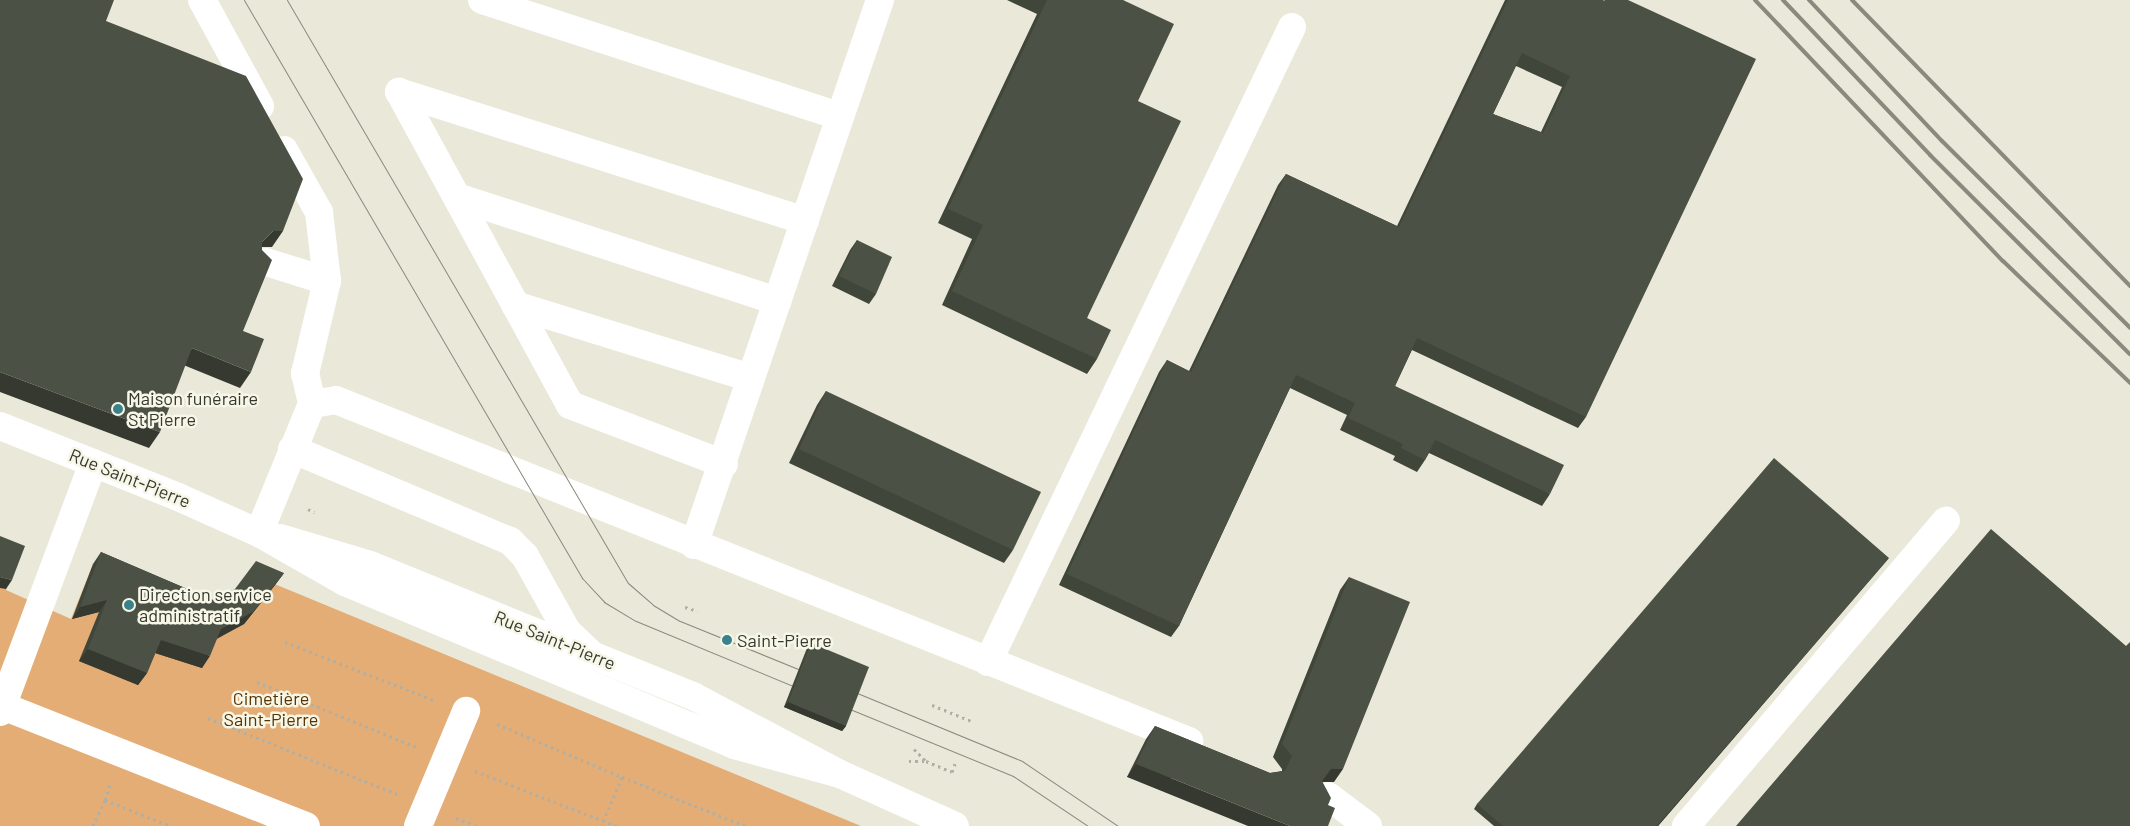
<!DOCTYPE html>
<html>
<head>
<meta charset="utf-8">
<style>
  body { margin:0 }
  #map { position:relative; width:2130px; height:826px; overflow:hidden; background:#eae9d9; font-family:Barlow,sans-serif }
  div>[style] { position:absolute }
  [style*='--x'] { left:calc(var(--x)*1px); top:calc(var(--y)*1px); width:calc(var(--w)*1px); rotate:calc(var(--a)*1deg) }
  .green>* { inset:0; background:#e4ad75 }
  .path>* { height:3px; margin-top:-1.5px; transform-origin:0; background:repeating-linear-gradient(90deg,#b0afa3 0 2.5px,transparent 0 6.5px) }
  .minor>* { height:28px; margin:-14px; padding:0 14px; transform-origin:14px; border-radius:14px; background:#fff }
  .major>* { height:28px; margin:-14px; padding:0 14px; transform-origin:14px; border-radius:14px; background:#fff }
  .tram>* { height:1px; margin:-0.5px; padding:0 0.5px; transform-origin:0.5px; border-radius:0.5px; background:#89897e }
  .rail>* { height:4px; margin:-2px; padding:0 2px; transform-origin:2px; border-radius:2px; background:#89897e }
  .wall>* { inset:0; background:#41463b }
  .shaded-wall>* { inset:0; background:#353930 }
  .building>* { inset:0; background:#4c5145 }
  .dots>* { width:14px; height:14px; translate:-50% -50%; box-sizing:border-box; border:2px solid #f7f7e7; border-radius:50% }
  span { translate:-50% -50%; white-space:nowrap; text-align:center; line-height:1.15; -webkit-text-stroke:5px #f7f7e7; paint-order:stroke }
  .poi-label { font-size:18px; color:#373731 }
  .left { translate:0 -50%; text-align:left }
  .street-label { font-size:18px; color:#373731 }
  .park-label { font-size:18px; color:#583200 }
</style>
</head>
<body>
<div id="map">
  <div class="green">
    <div style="clip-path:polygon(0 548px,18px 555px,6px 590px,71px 619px,93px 564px,182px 603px,227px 601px,248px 573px,861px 826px,0 826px)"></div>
  </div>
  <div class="path">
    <div style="--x:308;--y:509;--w:7;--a:27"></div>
    <div style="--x:685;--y:607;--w:13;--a:18"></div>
    <div style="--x:285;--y:642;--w:162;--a:21.3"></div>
    <div style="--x:257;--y:682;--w:172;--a:22.2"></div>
    <div style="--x:932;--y:705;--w:42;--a:22.3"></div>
    <div style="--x:208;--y:718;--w:204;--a:21.9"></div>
    <div style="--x:497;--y:724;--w:136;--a:23"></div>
    <div style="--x:622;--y:777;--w:53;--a:113.2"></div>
    <div style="--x:914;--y:749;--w:17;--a:45"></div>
    <div style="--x:926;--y:761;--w:28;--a:23"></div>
    <div style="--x:952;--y:772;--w:12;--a:-70"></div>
    <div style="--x:909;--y:761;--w:16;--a:0"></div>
    <div style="--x:475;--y:771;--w:152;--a:21.2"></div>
    <div style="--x:622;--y:777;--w:133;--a:21.6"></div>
    <div style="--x:105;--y:800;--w:16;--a:-72"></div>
    <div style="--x:456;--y:818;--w:22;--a:21"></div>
    <div style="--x:93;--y:826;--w:29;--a:-65"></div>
    <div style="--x:105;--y:800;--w:70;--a:21.8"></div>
  </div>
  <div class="minor">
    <div style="--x:202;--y:0;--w:121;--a:61.3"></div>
    <div style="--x:482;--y:0;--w:376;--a:18"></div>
    <div style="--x:284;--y:150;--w:71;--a:60.6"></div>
    <div style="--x:319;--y:212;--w:69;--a:83.4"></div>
    <div style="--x:327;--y:281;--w:95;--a:103.4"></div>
    <div style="--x:305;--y:373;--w:32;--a:77"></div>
    <div style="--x:457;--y:197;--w:337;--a:18"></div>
    <div style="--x:266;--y:262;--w:64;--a:17.3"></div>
    <div style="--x:515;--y:305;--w:247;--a:17.2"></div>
    <div style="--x:292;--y:449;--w:237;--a:22.9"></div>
    <div style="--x:510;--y:541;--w:21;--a:45"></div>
    <div style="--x:525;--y:556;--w:86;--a:60.8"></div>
    <div style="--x:567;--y:631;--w:33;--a:44"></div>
    <div style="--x:724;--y:464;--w:165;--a:-159"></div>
    <div style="--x:570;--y:405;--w:357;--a:-118.6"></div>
    <div style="--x:399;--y:92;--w:426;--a:17.6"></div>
    <div style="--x:259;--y:533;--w:139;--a:-67.7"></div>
    <div style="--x:312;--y:404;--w:24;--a:-9"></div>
    <div style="--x:336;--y:400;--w:919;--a:21.79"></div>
    <div style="--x:694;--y:545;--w:576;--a:-71.16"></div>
    <div style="--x:988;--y:662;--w:704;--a:-64.42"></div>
    <div style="--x:0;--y:705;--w:329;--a:21.6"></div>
    <div style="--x:0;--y:712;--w:266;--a:-69.5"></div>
    <div style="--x:1328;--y:796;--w:50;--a:36.9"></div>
    <div style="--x:418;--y:826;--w:125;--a:-67.3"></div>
    <div style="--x:1686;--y:826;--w:401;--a:-49.6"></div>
  </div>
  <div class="major">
    <div style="--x:0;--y:426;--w:192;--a:21.7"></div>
    <div style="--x:178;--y:497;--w:89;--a:24"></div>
    <div style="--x:259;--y:533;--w:99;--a:29.7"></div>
    <div style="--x:345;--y:582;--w:422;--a:22.7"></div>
    <div style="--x:734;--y:745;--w:110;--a:15.3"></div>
    <div style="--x:280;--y:538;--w:94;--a:16.7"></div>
    <div style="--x:370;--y:565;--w:349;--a:22.1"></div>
    <div style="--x:693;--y:696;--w:166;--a:28"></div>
    <div style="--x:840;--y:774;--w:126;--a:24.3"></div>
  </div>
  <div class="tram">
    <div style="--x:244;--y:0;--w:670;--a:59.68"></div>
    <div style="--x:582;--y:578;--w:33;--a:47"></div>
    <div style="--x:604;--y:602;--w:37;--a:31"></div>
    <div style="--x:636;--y:621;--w:183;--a:22.5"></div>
    <div style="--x:287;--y:0;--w:675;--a:59.68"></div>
    <div style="--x:628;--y:583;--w:33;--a:41"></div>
    <div style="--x:653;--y:605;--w:31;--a:31"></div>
    <div style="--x:680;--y:621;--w:144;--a:22.1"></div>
    <div style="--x:845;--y:688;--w:191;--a:22.4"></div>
    <div style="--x:1022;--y:761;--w:116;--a:34.1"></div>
    <div style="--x:840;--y:705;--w:187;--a:22.3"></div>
    <div style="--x:1013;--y:776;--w:90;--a:33.7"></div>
  </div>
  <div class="rail">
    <div style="--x:1755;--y:0;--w:360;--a:46.5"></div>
    <div style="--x:2003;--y:261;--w:176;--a:43.8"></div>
    <div style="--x:1783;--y:0;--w:214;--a:46.5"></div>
    <div style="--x:1930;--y:155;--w:282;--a:44.9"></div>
    <div style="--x:1809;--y:0;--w:194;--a:46.7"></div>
    <div style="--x:1942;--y:141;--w:265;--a:44.8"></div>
    <div style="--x:1852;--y:0;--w:399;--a:45.8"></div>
  </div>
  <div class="wall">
    <div style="clip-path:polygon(1007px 0,1123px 0,1138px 101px,1087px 318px,1097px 359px,1087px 374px,942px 305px,972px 239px,938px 223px,1037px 14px)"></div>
    <div style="clip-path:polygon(evenodd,1505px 0,1602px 0,1604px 1px,1605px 0,1628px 0,1586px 417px,1578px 428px,1412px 350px,1395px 386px,1550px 494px,1542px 506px,1429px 453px,1425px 460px,1417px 472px,1393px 460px,1395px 456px,1340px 430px,1347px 415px,1290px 388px,1179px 626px,1171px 637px,1059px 585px,1159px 372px,1167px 360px,1189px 371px,1278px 185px,1286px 174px,1397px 226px,1505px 0,1516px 66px,1562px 87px,1541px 132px,1493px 114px,1516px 66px)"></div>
    <div style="clip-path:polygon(857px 240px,876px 294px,869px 304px,832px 286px,850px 250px)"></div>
    <div style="clip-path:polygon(826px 391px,1013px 550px,1004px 563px,789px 463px,817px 405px)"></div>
    <div style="clip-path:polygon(101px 552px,213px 600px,284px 573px,275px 585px,244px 624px,217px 638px,202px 668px,155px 653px,147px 673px,138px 685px,79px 661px,99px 612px,72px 619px,93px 564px)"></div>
    <div style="clip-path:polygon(1889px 558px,1658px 826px,1494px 826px,1474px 809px,1477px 804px)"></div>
    <div style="clip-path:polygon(1349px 577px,1334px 782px,1127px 777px,1146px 739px,1155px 726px,1270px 773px,1282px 771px,1282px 769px,1273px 757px,1340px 590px)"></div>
    <div style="clip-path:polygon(811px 643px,846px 726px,842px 731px,784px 707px,807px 648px)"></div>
  </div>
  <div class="shaded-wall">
    <div style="clip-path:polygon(273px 231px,283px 231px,272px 247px,262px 247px,262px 242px)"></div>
    <div style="clip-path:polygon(192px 348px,251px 372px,240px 388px,181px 364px)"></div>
    <div style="clip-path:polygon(0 372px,160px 432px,149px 448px,0 392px)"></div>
    <div style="clip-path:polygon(1889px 558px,1658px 826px,1657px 826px)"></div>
    <div style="clip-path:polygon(284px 573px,275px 585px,244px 624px,213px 641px,221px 629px)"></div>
    <div style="clip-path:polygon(0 577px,12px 580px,6px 589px,0 588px)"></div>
    <div style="clip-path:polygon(107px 600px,99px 612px,72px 619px,80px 607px)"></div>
    <div style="clip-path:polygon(161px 640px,210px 656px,202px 668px,152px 652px)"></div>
    <div style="clip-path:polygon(88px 649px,147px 673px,138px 685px,79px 661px)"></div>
    <div style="clip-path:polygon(788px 702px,846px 726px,842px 731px,784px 707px)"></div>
    <div style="clip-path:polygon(1136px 764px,1290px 826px,1248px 826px,1127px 777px)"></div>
    <div style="clip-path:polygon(1331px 769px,1343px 769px,1334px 782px,1321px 782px,1313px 794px)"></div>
  </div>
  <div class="building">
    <div style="clip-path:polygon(0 0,114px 0,106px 21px,246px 76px,303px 179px,283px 231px,273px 231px,262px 242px,262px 250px,272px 260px,243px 331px,264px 339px,251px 372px,192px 348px,160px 432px,0 372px)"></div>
    <div style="clip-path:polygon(1047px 0,1123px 0,1174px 24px,1138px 101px,1181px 121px,1087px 318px,1111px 330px,1097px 359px,952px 291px,983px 225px,948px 209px)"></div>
    <div style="clip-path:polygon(evenodd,1508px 0,1602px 0,1605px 1px,1606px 0,1628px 0,1756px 59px,1586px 417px,1417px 338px,1395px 386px,1564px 465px,1550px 494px,1435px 440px,1425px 460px,1401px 448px,1403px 444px,1348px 418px,1355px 403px,1296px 375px,1179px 626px,1067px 574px,1167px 360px,1191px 372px,1286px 174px,1399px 227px,1508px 0,1522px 53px,1570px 76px,1543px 133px,1493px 114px,1522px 53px)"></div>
    <div style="clip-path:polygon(857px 240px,892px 257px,876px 294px,839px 276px)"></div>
    <div style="clip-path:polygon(826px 391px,1041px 492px,1013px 550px,799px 449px)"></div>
    <div style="clip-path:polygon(1774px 458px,1889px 558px,1657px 826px,1503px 826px,1477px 804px)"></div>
    <div style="clip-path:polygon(1991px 529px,2126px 646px,2130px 642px,2130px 826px,1736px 826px)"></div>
    <div style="clip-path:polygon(0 536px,25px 546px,12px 580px,0 577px)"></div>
    <div style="clip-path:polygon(101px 552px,213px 600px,235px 589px,256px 561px,284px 573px,253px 612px,221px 629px,210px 656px,161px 640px,147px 673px,88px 649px,107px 600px,80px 607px)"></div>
    <div style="clip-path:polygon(1349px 577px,1410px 602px,1343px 769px,1331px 769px,1322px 781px,1331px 798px,1328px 805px,1335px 808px,1328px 826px,1290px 826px,1136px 764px,1155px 726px,1270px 773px,1285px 771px,1292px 756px,1282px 744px)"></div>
    <div style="clip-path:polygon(811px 643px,869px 667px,846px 726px,788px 702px)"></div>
  </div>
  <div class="dots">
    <div style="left:118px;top:409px;background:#3a818b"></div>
    <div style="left:129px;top:605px;background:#3a818b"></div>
    <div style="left:727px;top:640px;background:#3a818b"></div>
  </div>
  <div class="poi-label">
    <span class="left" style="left:128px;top:409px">Maison funéraire<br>St Pierre</span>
    <span class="left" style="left:139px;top:605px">Direction service<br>administratif</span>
    <span class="left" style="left:737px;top:640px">Saint-Pierre</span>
  </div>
  <div class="street-label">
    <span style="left:130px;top:478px;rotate:22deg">Rue Saint-Pierre</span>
    <span style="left:555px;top:640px;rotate:22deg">Rue Saint-Pierre</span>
  </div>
  <div class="park-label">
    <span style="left:271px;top:709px">Cimetière<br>Saint-Pierre</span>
  </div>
</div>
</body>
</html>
